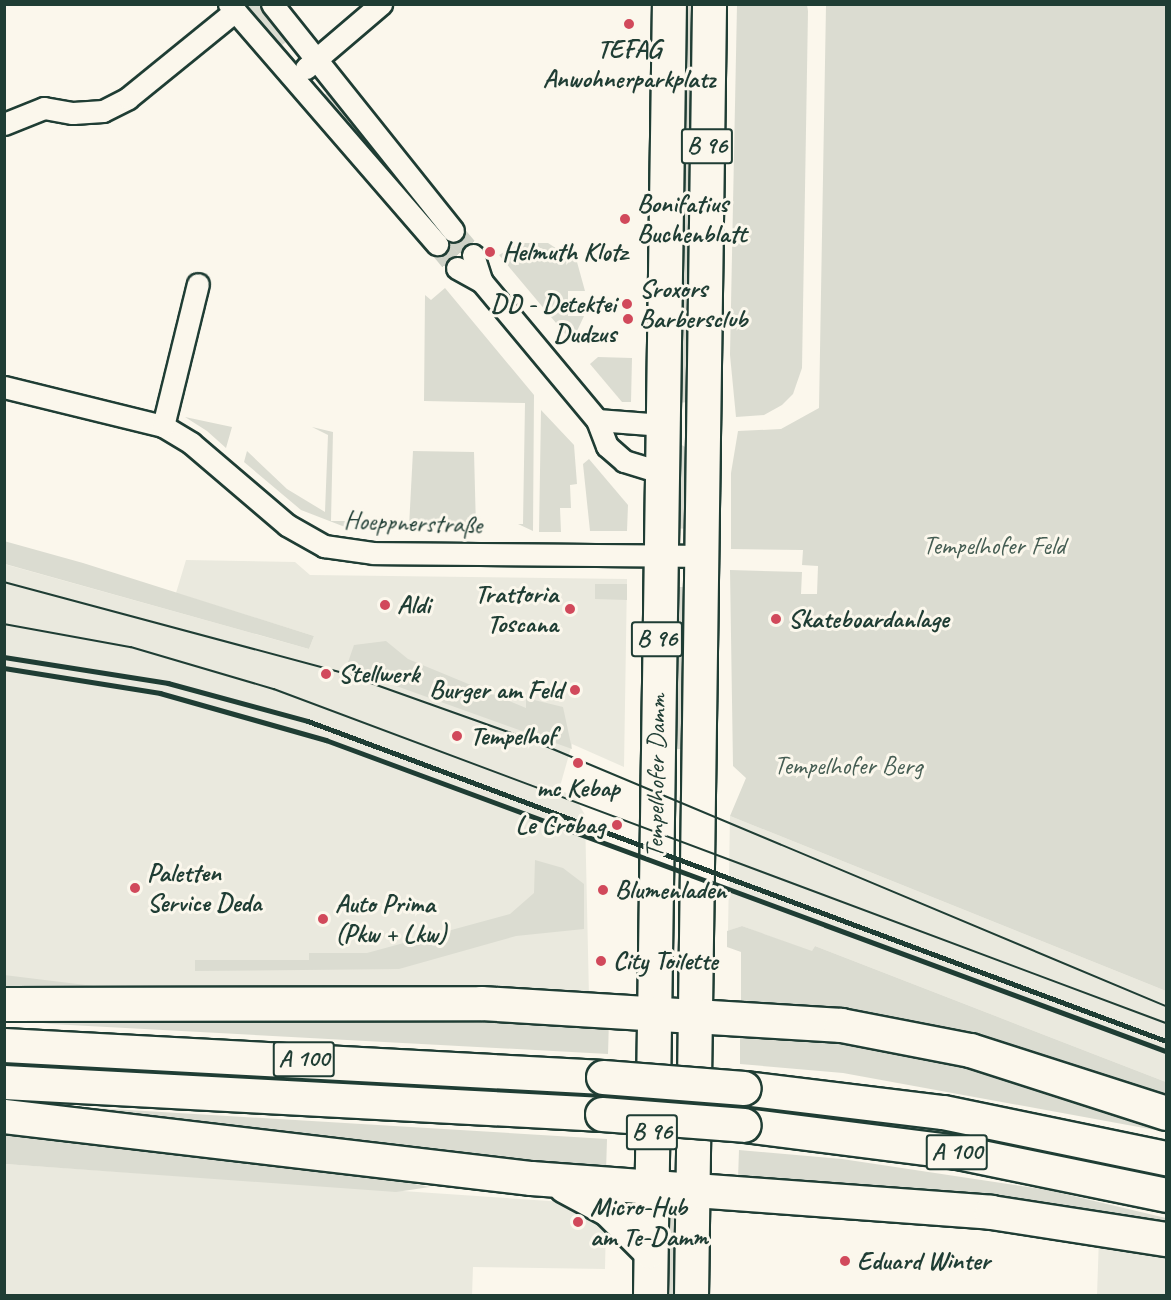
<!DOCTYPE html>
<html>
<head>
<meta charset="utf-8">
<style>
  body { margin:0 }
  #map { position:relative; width:1171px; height:1300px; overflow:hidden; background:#fbf7ec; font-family:Caveat,sans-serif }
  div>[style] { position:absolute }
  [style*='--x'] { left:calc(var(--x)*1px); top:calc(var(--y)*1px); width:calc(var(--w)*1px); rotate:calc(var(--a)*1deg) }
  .built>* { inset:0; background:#eae9de }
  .green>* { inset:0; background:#dbdcd1 }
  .minor-tunnel>* { height:21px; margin-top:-10.5px; transform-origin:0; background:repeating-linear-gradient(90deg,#cfd2c7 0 21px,transparent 0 31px) }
  .roads { filter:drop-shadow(2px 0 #1f3d34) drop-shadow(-2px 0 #1f3d34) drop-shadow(0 2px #1f3d34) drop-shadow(0 -2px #1f3d34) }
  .minor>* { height:21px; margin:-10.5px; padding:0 10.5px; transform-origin:10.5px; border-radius:10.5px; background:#fbf7ec }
  .primary>* { height:33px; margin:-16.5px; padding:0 16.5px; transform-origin:16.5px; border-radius:16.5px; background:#fbf7ec }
  .motorway>* { height:33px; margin:-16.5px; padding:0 16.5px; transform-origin:16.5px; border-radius:16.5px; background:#fbf7ec }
  .tram>* { height:1.5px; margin:-0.75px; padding:0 0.75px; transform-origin:0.75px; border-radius:0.75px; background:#1f3d34 }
  .rail>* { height:4.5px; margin:-2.25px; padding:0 2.25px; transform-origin:2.25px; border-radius:2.25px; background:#1f3d34 }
  .bridges { filter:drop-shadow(2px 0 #1f3d34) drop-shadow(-2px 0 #1f3d34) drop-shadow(0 2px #1f3d34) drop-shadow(0 -2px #1f3d34) }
  .motorway-bridge>* { height:33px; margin:-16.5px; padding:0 16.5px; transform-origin:16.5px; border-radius:16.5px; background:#fbf7ec }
  .dots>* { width:16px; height:16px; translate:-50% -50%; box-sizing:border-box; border:3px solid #fbf7ec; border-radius:50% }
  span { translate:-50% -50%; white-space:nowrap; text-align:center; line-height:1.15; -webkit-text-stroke:6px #fbf7ec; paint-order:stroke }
  .shield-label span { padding:2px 4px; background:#fbf7ec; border:2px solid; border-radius:4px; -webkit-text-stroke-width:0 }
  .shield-label { font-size:24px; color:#1f3d34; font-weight:700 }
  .poi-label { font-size:26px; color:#1f3d34; font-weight:700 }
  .left { translate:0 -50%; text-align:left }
  .right { translate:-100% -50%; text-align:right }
  .street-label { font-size:26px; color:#1f3d34 }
  .park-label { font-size:26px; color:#455d53 }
  .frame { position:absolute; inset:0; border:6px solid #1f3d34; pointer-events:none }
</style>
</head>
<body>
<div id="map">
  <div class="built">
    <div style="clip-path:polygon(186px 560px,295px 562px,310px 575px,627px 579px,624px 767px,572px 744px,559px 790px,574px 796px,585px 815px,589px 997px,5px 1000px,4px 564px,309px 649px,314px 636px,176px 593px)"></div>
    <div style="clip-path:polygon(730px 816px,1166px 991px,1166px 1082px,815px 946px,812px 952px,742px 926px,728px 931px)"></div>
    <div style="clip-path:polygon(4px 1164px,564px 1202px,606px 1223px,605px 1269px,473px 1267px,472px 1296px,5px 1295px)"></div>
    <div style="clip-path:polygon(1099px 1237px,1166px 1251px,1166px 1295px,1097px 1296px)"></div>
  </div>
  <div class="green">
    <div style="clip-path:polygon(240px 5px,263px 5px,291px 38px,277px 49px)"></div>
    <div style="clip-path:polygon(680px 5px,697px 5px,691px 402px,675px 403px)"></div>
    <div style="clip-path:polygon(737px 5px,807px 5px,808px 11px,802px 368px,793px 394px,782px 405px,764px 415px,736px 417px,730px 355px)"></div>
    <div style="clip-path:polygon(826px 5px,1166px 5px,1166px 991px,730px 816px,746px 778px,733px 766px,730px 570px,802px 572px,801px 594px,817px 594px,818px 566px,802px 565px,803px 550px,731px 549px,731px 473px,738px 431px,781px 429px,819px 408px)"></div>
    <div style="clip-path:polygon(332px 88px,412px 185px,399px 196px,319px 100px)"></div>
    <div style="clip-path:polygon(520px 243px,548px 243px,577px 262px,585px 291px,568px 291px,568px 316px,584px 316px,572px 342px,499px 255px)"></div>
    <div style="clip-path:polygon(445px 288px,534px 395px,533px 531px,518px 524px,523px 524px,525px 403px,424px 401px,425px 295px,431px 300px)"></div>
    <div style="clip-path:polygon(598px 357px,632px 358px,631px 402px,622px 402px,590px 364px)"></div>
    <div style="clip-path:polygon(541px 410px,574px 445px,577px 484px,570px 485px,571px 508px,560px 508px,561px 532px,539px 532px)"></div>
    <div style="clip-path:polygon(185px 417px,232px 427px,226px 448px,207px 431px)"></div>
    <div style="clip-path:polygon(312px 427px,333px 432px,331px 521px,346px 521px,345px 527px,301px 510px,244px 462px,247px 451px,287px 489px,325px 512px,328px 435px)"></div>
    <div style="clip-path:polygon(680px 444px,687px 448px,690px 529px,671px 528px)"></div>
    <div style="clip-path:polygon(413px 451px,474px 452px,476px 528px,409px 527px)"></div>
    <div style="clip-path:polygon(589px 459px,628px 505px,627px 531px,590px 531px,583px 464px)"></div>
    <div style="clip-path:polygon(4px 541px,83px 563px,314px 636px,309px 649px,5px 564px)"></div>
    <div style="clip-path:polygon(595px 584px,627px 584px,627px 600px,595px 599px)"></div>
    <div style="clip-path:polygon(669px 587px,689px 587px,690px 749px,667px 749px)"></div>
    <div style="clip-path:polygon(386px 641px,408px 659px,526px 708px,526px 698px,563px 707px,572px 749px,346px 668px,354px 645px)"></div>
    <div style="clip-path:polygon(535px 860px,563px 868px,584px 884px,584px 929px,516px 936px,399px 969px,195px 971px,195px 960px,309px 960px,309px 953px,367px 953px,510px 914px,534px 893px)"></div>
    <div style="clip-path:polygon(742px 926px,812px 951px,815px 946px,1166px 1082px,1166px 1104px,927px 1023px,741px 1004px,741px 952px,727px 947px,727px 931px)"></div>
    <div style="clip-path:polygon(4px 975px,102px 987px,175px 989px,5px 1000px)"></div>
    <div style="clip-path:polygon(4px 1018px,609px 1020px,608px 1054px,51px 1024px)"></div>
    <div style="clip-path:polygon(740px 1031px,785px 1034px,988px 1071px,1166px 1126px,1166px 1132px,843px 1073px,740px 1064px)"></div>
    <div style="clip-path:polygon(46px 1105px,607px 1139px,606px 1172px)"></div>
    <div style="clip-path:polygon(4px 1127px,311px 1164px,430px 1187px,396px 1192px,5px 1164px)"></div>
    <div style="clip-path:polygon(739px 1150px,842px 1159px,1048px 1190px,1166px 1218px,1166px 1227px,738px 1179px)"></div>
    <div style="clip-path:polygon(665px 1216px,677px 1216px,676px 1295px,666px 1295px)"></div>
  </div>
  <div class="minor-tunnel">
    <div style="--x:453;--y:231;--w:31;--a:50"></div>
    <div style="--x:437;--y:244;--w:31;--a:50"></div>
  </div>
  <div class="roads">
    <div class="minor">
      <div style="--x:229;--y:4;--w:318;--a:49.1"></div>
      <div style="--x:272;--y:4;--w:290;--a:51.4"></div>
      <div style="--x:306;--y:68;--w:99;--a:-40.5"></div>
      <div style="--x:4;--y:124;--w:43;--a:-21.8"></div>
      <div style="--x:44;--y:108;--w:29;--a:10"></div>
      <div style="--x:73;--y:113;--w:30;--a:-4"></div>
      <div style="--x:103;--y:111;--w:28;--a:-27"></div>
      <div style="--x:128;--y:98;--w:138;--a:-39.1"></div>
      <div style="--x:473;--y:255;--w:28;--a:72"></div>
      <div style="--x:457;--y:268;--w:29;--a:29"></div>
      <div style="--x:482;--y:282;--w:180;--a:50.2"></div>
      <div style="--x:597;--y:420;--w:28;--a:69"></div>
      <div style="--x:607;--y:446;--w:23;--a:41"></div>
      <div style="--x:624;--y:461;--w:39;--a:17"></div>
      <div style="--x:4;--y:387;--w:164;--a:13.8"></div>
      <div style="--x:163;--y:426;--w:33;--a:31"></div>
      <div style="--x:191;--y:443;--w:126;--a:40.5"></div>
      <div style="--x:287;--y:525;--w:43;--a:29.6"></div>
      <div style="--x:324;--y:546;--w:49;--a:8.1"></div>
      <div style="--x:373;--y:553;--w:329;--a:0.5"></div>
      <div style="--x:597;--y:420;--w:66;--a:4.3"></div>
      <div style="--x:163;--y:426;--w:146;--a:-76.2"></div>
    </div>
    <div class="primary">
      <div style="--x:650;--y:1296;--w:1292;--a:-89.16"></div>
      <div style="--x:691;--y:1296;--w:1292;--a:-89.2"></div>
    </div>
    <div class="motorway">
      <div style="--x:4;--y:1004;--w:477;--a:-0.1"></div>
      <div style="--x:481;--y:1003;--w:361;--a:3.5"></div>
      <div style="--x:841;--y:1025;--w:131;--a:11"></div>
      <div style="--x:970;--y:1050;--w:206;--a:17.8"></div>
      <div style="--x:4;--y:1045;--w:600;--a:3.06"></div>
      <div style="--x:4;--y:1082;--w:599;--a:3.06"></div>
      <div style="--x:744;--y:1088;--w:200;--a:6.9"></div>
      <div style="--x:943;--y:1112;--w:228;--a:11.7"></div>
      <div style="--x:4;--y:1116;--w:531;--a:6.71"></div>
      <div style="--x:531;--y:1178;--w:461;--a:4.2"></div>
      <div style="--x:991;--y:1212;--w:177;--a:8.8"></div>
      <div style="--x:744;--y:1125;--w:215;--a:7.2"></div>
      <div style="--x:957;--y:1152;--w:213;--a:11.6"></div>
      <div style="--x:565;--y:1186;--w:49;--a:28.1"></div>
      <div style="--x:608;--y:1209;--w:59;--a:45"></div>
    </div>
  </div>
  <div class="tram">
    <div style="--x:4;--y:582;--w:351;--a:15"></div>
    <div style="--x:343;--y:673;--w:203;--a:19.6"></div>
    <div style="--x:534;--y:741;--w:685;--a:22.75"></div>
    <div style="--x:4;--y:624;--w:129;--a:10.3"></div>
    <div style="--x:131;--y:647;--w:149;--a:16.4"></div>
    <div style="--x:274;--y:689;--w:952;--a:20.53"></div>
  </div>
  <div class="rail">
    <div style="--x:4;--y:657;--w:166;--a:9"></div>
    <div style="--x:168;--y:683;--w:145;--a:15.2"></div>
    <div style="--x:308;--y:721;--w:916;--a:20.45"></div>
    <div style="--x:4;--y:668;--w:158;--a:9.1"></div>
    <div style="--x:160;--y:693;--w:173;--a:15.8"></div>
    <div style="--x:326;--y:740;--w:896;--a:20.32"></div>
  </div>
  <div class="bridges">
    <div class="motorway-bridge">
      <div style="--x:603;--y:1077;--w:141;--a:4.5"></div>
      <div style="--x:602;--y:1114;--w:142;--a:4.4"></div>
    </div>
  </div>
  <div class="dots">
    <div style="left:629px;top:24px;background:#d1495b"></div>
    <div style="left:625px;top:219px;background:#d1495b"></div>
    <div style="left:490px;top:252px;background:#d1495b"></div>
    <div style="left:627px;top:304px;background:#d1495b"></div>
    <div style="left:628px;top:319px;background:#d1495b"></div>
    <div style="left:385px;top:605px;background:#d1495b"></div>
    <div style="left:570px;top:609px;background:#d1495b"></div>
    <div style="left:776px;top:619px;background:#d1495b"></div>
    <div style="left:326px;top:674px;background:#d1495b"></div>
    <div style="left:575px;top:690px;background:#d1495b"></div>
    <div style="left:457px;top:736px;background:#d1495b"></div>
    <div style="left:578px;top:763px;background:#d1495b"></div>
    <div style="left:617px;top:825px;background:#d1495b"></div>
    <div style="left:135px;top:888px;background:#d1495b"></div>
    <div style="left:603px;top:890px;background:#d1495b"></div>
    <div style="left:323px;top:919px;background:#d1495b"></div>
    <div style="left:601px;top:961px;background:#d1495b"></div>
    <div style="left:578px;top:1222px;background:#d1495b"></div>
    <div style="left:845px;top:1261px;background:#d1495b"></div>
  </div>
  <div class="shield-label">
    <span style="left:707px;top:146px">B 96</span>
    <span style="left:657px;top:639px">B 96</span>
    <span style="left:304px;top:1059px">A 100</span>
    <span style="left:652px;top:1132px">B 96</span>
    <span style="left:957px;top:1152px">A 100</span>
  </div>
  <div class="poi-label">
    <span style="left:629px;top:64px">TEFAG<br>Anwohnerparkplatz</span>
    <span class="left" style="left:637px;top:219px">Bonifatius<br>Buchenblatt</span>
    <span class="left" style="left:502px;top:252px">Helmuth Klotz</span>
    <span class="left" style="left:639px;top:304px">Sroxors<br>Barbersclub</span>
    <span class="right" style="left:616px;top:319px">DD - Detektei<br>Dudzus</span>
    <span class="right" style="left:558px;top:609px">Trattoria<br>Toscana</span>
    <span class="left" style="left:397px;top:605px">Aldi</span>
    <span class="left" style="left:788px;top:619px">Skateboardanlage</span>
    <span class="left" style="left:338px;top:674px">Stellwerk</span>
    <span class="right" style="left:563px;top:690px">Burger am Feld</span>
    <span class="left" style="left:470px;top:736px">Tempelhof</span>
    <span style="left:578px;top:788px">mc Kebap</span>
    <span class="right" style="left:605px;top:825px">Le Crobag</span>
    <span class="left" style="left:147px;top:888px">Paletten<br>Service Deda</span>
    <span class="left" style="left:615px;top:890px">Blumenladen</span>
    <span class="left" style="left:335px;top:919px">Auto Prima<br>(Pkw + Lkw)</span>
    <span class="left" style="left:613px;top:961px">City Toilette</span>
    <span class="left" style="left:590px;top:1222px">Micro-Hub<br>am Te-Damm</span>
    <span class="left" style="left:857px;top:1261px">Eduard Winter</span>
  </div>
  <div class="street-label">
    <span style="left:413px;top:523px;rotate:2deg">Hoeppnerstraße</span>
    <span style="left:656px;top:776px;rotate:-89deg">Tempelhofer Damm</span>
  </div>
  <div class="park-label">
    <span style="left:994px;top:546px">Tempelhofer Feld</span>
    <span style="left:848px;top:766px">Tempelhofer Berg</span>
  </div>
  <div class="frame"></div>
</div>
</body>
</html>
